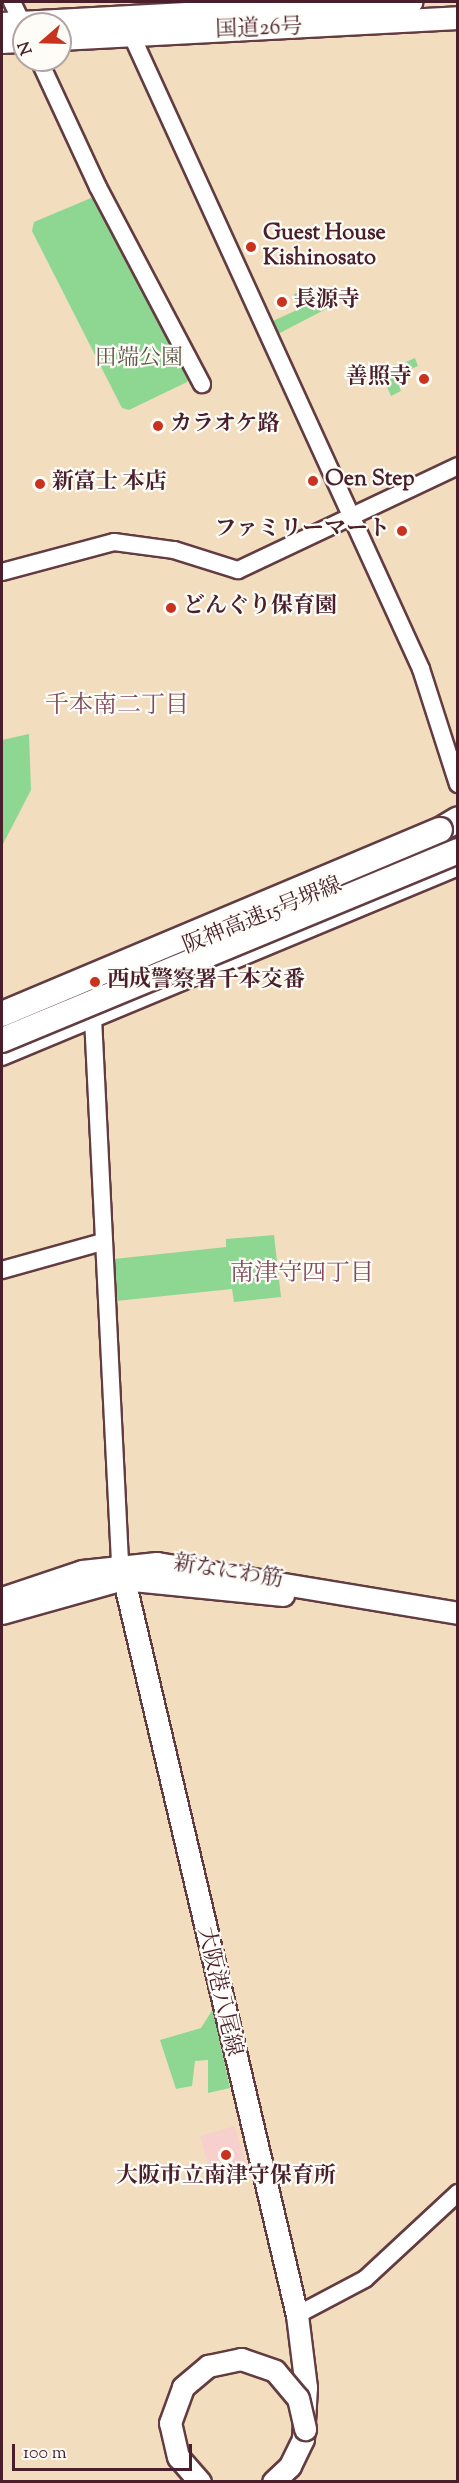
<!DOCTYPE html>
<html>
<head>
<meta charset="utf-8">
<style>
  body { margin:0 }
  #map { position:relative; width:459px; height:2483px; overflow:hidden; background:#f2ddbf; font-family:"Sorts Mill Goudy","Noto Serif JP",serif }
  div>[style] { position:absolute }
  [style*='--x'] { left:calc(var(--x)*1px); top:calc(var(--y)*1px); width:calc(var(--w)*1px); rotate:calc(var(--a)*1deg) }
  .built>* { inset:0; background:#f7d0ce }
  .green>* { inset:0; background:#8ed792 }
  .roads { filter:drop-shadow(2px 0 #633c41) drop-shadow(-2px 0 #633c41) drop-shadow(0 2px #633c41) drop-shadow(0 -2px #633c41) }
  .tertiary>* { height:16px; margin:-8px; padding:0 8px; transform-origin:8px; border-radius:8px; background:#fff }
  .primary>* { height:21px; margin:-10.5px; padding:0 10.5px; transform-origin:10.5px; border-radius:10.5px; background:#fff }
  .trunk>* { height:22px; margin:-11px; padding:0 11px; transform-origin:11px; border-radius:11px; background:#fff }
  .motorway>* { height:24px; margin:-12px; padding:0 12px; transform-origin:12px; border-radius:12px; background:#fff }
  .bridges { filter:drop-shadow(2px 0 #633c41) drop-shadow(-2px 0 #633c41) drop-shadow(0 2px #633c41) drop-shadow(0 -2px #633c41) }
  .primary-bridge>* { height:21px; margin:-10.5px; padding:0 10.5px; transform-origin:10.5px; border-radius:10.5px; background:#fff }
  .motorway-bridge>* { height:24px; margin:-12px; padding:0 12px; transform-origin:12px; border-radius:12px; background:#fff }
  .dots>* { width:16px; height:16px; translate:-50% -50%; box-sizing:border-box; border:3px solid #fdfcf7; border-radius:50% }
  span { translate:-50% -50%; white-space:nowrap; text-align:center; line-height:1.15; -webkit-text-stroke:4.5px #fdfcf7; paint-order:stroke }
  .street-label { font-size:22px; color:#4a1f2b }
  .poi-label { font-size:22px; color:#4a1f2b; font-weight:700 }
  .left { translate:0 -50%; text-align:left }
  .right { translate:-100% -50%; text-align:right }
  .park-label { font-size:22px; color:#5e564a }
  .neighbourhood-label { font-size:24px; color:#82495c }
  .frame { position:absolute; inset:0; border:3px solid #4a1f2b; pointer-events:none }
  .north { position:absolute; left:12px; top:12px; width:60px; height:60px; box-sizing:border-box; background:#fdfcf7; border:2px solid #b5a4a5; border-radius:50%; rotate:250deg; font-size:16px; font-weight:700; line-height:24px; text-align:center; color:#4a1f2b }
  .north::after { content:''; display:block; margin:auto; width:21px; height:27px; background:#c8321e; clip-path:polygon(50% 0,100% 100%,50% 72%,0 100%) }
  .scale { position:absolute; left:12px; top:2444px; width:180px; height:27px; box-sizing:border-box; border:3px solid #4a1f2b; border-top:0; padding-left:8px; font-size:18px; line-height:21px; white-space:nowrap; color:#4a1f2b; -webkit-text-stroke:4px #fdfcf7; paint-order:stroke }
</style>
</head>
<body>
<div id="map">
  <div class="built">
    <div style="clip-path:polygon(235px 2126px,245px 2161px,210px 2171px,200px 2136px)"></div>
  </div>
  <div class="green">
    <div style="clip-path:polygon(91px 198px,97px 201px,189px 375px,187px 382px,129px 410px,122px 408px,32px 231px,34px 222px)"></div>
    <div style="clip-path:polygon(313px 286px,315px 291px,324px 288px,328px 308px,278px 334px,273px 321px,299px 309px,294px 294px)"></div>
    <div style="clip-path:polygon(415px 358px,418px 366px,395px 376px,401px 391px,391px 396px,381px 373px)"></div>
    <div style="clip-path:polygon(29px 734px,31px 790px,2px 846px,2px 740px)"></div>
    <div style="clip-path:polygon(274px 1235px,281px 1297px,234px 1302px,232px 1289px,116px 1301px,114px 1259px,226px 1247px,226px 1239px)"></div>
    <div style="clip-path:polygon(213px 2009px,230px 2088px,208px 2093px,208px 2060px,195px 2061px,192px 2086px,176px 2089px,160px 2040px,201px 2028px)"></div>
  </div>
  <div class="roads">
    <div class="tertiary">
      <div style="--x:12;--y:2;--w:28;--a:64"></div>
      <div style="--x:131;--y:34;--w:698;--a:65.45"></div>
      <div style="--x:421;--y:669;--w:121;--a:72.2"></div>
      <div style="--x:39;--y:60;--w:140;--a:65.1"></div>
      <div style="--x:98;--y:187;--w:223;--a:62.2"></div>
      <div style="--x:2;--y:572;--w:116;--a:-15"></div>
      <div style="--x:114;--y:542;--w:61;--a:7.6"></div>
      <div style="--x:174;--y:550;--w:67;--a:17.4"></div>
      <div style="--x:238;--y:570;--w:243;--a:-25.3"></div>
      <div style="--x:86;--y:995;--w:24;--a:73"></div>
      <div style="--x:93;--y:1018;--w:546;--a:87.16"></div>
      <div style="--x:2;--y:1057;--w:494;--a:-22.6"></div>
      <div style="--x:2;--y:1270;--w:104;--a:-15.6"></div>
      <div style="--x:297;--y:2315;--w:77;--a:-27.9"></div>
      <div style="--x:365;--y:2279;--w:127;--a:-42.8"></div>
    </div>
    <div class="primary">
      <div style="--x:120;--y:1563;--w:773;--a:76.76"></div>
      <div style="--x:297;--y:2315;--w:73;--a:82.9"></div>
      <div style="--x:306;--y:2387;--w:52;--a:93.3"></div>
      <div style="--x:303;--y:2439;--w:30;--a:116"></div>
      <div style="--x:290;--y:2466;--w:23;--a:137"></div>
      <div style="--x:2;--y:1598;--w:84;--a:-18.6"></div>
      <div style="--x:82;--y:1571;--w:75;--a:-6.1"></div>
      <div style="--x:157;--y:1563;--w:305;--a:9.4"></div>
      <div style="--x:2;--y:1613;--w:126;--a:-15.7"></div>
      <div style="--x:123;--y:1579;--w:161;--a:5.7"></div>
    </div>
    <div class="trunk">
      <div style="--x:2;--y:24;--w:410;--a:-3.1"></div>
      <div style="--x:60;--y:39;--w:399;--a:-3"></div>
      <div style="--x:2;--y:42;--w:22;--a:-3"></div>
    </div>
    <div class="motorway">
      <div style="--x:440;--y:830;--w:21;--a:-31"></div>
    </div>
  </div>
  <div class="bridges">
    <div class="primary-bridge">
      <div style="--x:200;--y:2482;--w:33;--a:-131"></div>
      <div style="--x:178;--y:2457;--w:35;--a:-103"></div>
      <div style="--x:170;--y:2423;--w:38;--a:-70"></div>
      <div style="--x:183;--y:2387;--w:33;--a:-40"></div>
      <div style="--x:208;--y:2366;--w:34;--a:-12"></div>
      <div style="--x:241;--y:2359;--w:36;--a:19"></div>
      <div style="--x:275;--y:2371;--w:35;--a:50"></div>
      <div style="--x:298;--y:2398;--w:32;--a:77"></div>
    </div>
    <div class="motorway-bridge">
      <div style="--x:2;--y:1014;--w:475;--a:-22.8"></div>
      <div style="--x:2;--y:1040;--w:494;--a:-22.5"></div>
    </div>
  </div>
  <div class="dots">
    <div style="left:251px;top:247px;background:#c8321e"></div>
    <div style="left:282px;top:302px;background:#c8321e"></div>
    <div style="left:424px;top:379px;background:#c8321e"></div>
    <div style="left:158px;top:426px;background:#c8321e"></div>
    <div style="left:313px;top:481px;background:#c8321e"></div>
    <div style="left:40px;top:484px;background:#c8321e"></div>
    <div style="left:402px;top:531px;background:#c8321e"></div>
    <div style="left:171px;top:608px;background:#c8321e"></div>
    <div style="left:95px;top:982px;background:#c8321e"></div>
    <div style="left:226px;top:2155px;background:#c8321e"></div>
  </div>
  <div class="street-label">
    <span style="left:259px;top:30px;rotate:-2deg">国道26号</span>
    <span style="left:263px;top:917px;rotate:-22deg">阪神高速15号堺線</span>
    <span style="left:228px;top:1573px;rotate:9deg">新なにわ筋</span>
    <span style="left:218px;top:1992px;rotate:77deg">大阪港八尾線</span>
  </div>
  <div class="poi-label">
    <span class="left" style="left:263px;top:247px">Guest House<br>Kishinosato</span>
    <span class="left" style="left:294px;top:302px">長源寺</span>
    <span class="right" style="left:412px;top:379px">善照寺</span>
    <span class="left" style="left:170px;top:426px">カラオケ路</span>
    <span class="left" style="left:325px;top:481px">Oen Step</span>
    <span class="left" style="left:52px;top:484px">新富士 本店</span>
    <span class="right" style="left:390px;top:531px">ファミリーマート</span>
    <span class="left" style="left:183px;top:608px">どんぐり保育園</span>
    <span class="left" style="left:107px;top:982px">西成警察署千本交番</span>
    <span style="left:226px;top:2178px">大阪市立南津守保育所</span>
  </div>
  <div class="park-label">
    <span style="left:139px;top:360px">田端公園</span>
  </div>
  <div class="neighbourhood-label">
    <span style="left:117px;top:707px">千本南二丁目</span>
    <span style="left:302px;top:1275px">南津守四丁目</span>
  </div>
  <div class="frame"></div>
  <div class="north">N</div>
  <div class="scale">100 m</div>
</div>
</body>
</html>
